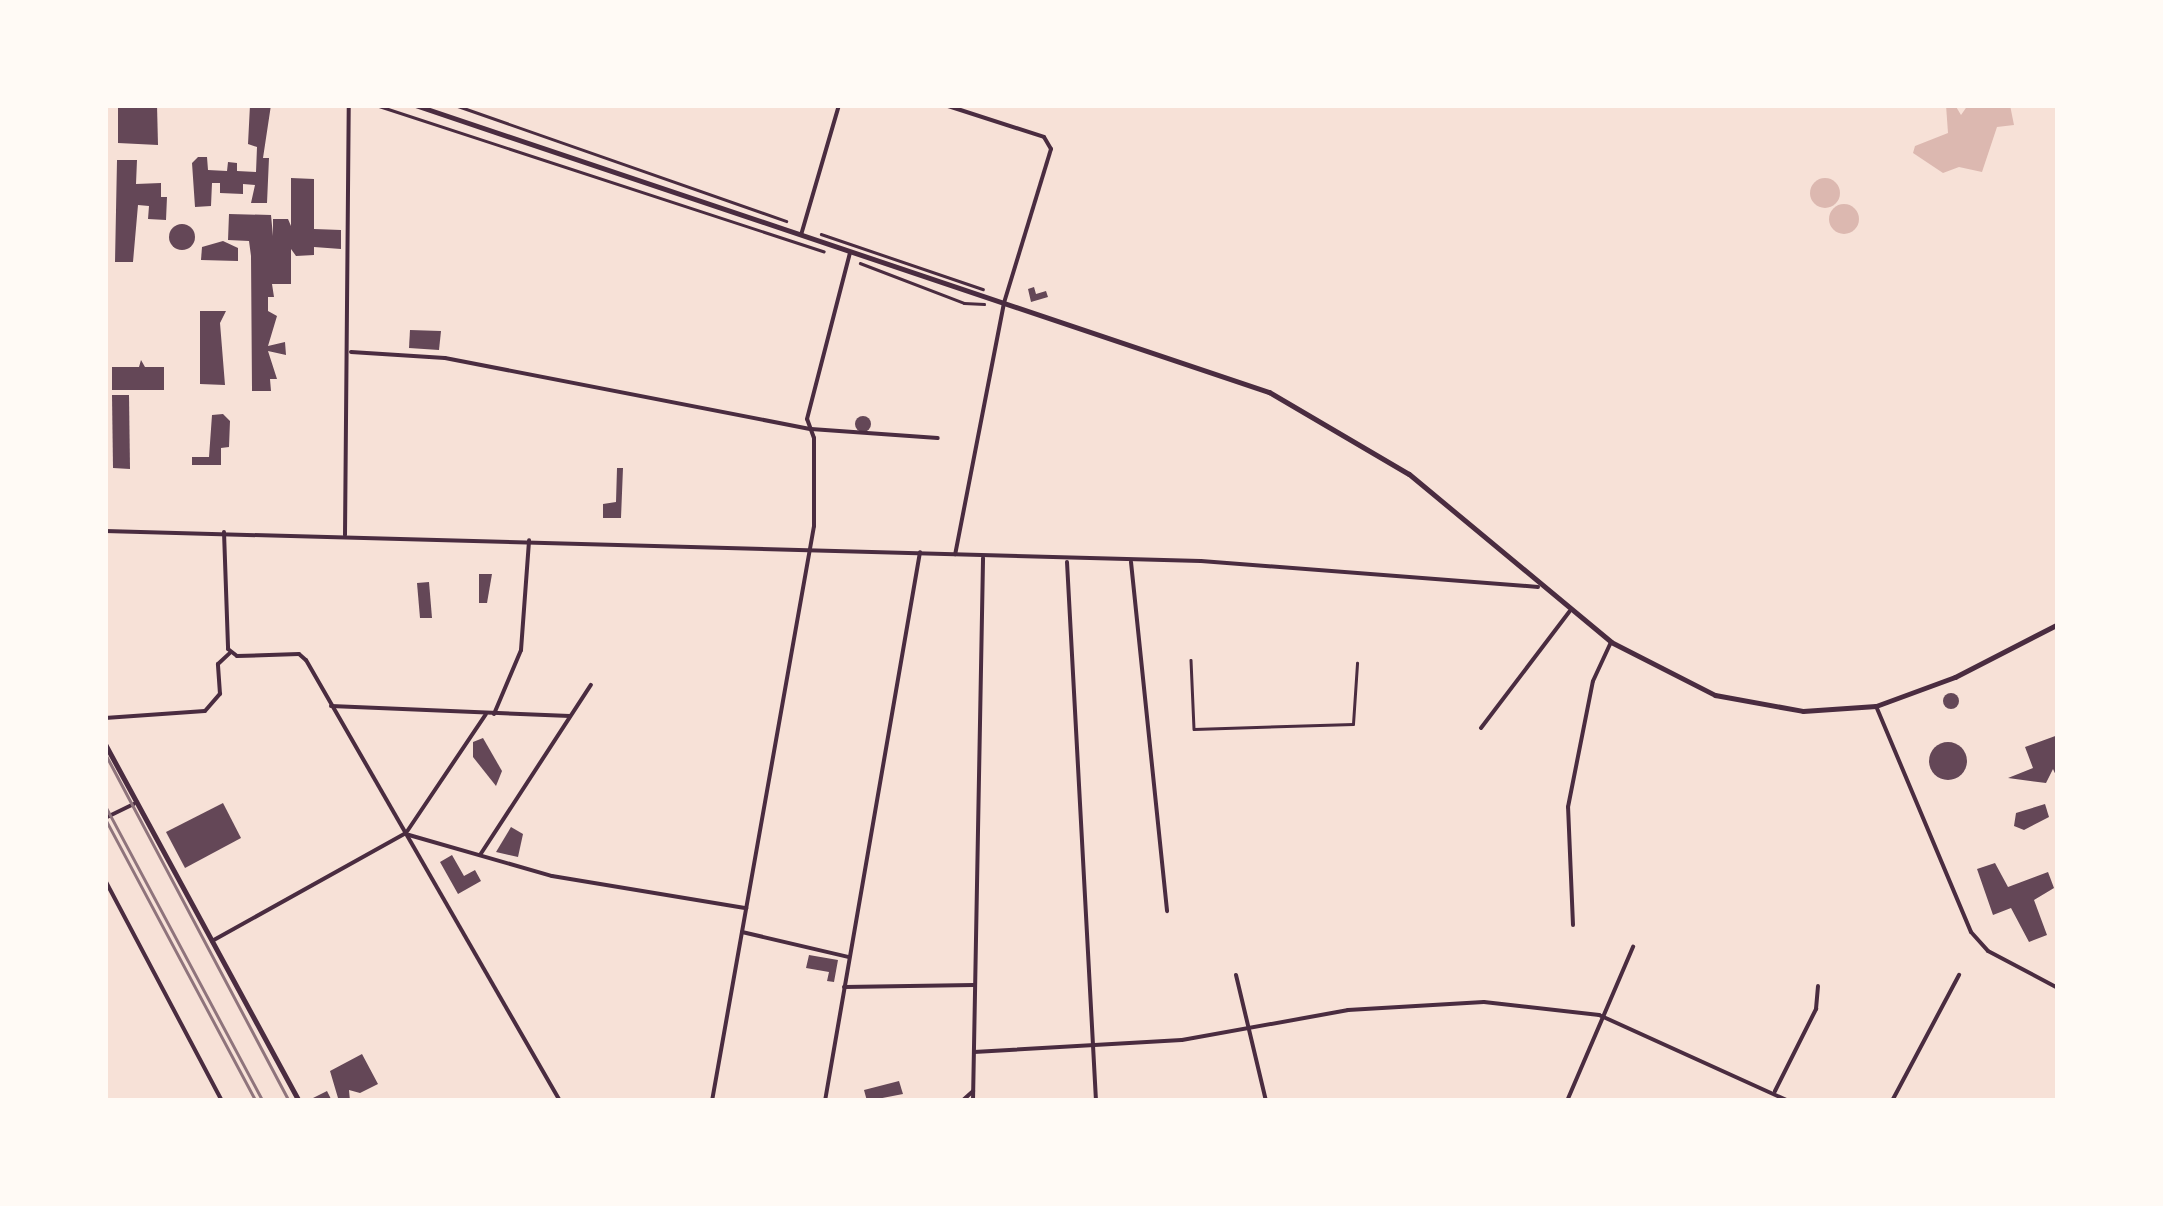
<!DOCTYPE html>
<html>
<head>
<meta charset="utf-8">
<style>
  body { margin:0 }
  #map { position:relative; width:2163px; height:1206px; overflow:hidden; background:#f7e1d7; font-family:Overpass,sans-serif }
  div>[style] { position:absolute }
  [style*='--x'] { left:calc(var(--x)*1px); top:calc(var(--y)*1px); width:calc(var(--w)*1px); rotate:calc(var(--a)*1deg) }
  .water>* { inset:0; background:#dcb8b0 }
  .round { border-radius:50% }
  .building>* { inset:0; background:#644757 }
  .path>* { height:2.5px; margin:-1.25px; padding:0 1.25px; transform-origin:1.25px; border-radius:1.25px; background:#4a2c40 }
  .minor>* { height:4px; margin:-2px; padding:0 2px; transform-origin:2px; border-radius:2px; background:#4a2c40 }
  .tertiary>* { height:5px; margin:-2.5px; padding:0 2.5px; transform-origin:2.5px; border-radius:2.5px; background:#4a2c40 }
  .tram>* { height:2.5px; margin:-1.25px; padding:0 1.25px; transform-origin:1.25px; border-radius:1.25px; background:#8f747c }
  .rail>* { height:2.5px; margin:-1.25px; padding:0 1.25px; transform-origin:1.25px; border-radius:1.25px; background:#8f747c }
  span { translate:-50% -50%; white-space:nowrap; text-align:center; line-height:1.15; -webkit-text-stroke:8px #fffaf5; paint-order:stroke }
  .frame { position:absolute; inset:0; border:108px solid #fffaf5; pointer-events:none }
</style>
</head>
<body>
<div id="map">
  <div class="water">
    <div style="clip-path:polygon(1946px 105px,1955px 105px,1961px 115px,1968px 105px,2010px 105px,2014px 125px,1997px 127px,1982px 172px,1959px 167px,1943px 173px,1913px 153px,1915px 146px,1948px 133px)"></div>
    <div class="round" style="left:1810px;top:178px;width:30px;height:30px"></div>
    <div class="round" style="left:1829px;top:204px;width:30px;height:30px"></div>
  </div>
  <div class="building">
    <div style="clip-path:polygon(118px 105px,157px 105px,158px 145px,118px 143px)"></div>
    <div style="clip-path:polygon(250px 105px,271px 105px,263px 158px,269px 158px,267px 203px,251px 203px,255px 185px,243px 184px,243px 194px,220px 193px,220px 183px,212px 183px,211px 206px,195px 207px,192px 163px,198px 157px,207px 157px,208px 170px,227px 171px,228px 162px,237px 163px,237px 171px,256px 172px,257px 147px,248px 144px)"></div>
    <div style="clip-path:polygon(117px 160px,137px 160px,136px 184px,161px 183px,161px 197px,167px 197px,166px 220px,148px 219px,149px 206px,138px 205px,133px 262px,115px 262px)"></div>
    <div style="clip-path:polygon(291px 178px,314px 179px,314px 229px,341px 230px,341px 249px,314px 247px,314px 255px,296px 256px,291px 249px,291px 284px,272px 284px,274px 297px,268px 297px,268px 311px,277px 316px,268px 346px,285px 342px,286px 355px,268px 351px,277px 379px,270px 379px,271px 391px,252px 391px,251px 256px,249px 241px,228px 240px,229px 214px,271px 215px,273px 236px,273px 219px,288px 219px,291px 226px)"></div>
    <div class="round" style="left:169px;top:224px;width:26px;height:26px"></div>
    <div style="clip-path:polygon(223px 241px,238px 248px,238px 261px,201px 260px,202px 247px)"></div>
    <div style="clip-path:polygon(1034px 287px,1036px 294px,1046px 291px,1048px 297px,1031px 302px,1028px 289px)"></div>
    <div style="clip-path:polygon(200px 311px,226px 311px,220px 323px,225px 385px,200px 384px)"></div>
    <div style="clip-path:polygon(410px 330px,441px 331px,439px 350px,409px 348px)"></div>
    <div style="clip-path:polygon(141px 360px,145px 367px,164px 367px,164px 390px,112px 390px,112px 367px,139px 367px)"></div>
    <div style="clip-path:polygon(112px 395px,129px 395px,130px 469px,113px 468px)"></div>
    <div style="clip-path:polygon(223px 414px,230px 421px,229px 447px,221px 448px,221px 465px,192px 465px,192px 457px,209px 457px,212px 415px)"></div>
    <div class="round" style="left:855px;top:416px;width:16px;height:16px"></div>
    <div style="clip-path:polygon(617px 468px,623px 468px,621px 518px,603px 518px,603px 504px,616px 502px)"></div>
    <div style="clip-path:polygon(479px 574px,492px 574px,487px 603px,479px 603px)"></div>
    <div style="clip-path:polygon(429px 582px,432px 618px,420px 618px,417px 583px)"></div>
    <div class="round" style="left:1943px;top:693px;width:16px;height:16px"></div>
    <div style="clip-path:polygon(2058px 735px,2058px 780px,2053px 769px,2046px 783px,2008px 778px,2033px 768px,2025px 747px)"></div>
    <div style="clip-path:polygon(483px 738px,502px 771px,496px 786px,473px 757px,473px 742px)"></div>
    <div class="round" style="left:1929px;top:742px;width:38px;height:38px"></div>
    <div style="clip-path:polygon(223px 803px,241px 838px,185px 868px,166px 832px)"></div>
    <div style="clip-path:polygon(2045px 804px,2049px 817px,2024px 830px,2014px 826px,2016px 813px)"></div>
    <div style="clip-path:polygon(511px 827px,523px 834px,518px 857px,496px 852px)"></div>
    <div style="clip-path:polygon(452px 855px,464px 876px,475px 870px,481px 881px,458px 894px,440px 862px)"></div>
    <div style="clip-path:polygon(1995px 863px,2008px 887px,2048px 872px,2054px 888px,2034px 900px,2047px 935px,2029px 942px,2011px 908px,1993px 915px,1977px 869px)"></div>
    <div style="clip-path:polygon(809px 955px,838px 960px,834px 982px,827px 981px,829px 972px,806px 968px)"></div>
    <div style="clip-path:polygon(362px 1054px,378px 1084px,360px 1093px,349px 1090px,350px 1101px,307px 1101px,327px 1091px,332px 1101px,338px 1098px,330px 1071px)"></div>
    <div style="clip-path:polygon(899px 1081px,903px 1094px,867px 1101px,864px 1090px)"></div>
  </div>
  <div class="path">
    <div style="--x:376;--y:105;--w:471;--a:18.1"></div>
    <div style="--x:455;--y:105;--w:351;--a:19.3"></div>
    <div style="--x:821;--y:234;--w:171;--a:18.8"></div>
    <div style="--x:860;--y:263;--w:111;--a:21"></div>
    <div style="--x:964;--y:303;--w:20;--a:3"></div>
    <div style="--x:1191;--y:660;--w:69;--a:87.5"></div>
    <div style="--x:1194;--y:729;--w:159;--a:-1.8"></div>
    <div style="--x:1353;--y:724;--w:61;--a:-86.2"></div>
  </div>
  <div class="minor">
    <div style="--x:945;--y:105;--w:104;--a:17.9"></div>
    <div style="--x:1044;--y:137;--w:14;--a:60"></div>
    <div style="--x:1051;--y:149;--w:161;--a:107"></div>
    <div style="--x:1004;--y:303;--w:256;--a:101"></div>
    <div style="--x:801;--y:235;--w:135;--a:-73.7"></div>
    <div style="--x:351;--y:352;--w:94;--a:3.7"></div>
    <div style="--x:445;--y:358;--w:373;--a:11"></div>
    <div style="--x:811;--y:429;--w:127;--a:4.1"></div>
    <div style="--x:105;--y:531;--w:1096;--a:1.57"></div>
    <div style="--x:1201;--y:561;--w:338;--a:4.4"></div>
    <div style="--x:224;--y:532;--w:117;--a:88"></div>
    <div style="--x:228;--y:649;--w:11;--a:38"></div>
    <div style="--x:237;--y:656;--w:62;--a:-1.8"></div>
    <div style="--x:299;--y:654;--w:9;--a:41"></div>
    <div style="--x:306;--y:660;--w:509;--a:60.06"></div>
    <div style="--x:345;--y:535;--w:430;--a:-89.5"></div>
    <div style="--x:1067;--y:562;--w:540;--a:86.92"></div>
    <div style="--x:1131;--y:562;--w:351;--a:84.1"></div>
    <div style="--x:331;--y:706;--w:239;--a:2.4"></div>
    <div style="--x:1876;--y:706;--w:245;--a:67.2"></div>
    <div style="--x:1971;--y:932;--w:25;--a:48"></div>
    <div style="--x:1988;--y:951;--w:79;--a:27.9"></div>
    <div style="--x:494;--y:714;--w:69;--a:-67.1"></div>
    <div style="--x:521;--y:650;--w:110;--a:-85.8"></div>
    <div style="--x:105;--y:718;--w:100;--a:-4"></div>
    <div style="--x:205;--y:711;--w:23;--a:-49"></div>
    <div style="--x:220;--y:694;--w:30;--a:-94"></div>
    <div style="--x:218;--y:664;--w:16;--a:-43"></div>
    <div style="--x:1481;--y:728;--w:146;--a:-52.8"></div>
    <div style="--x:105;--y:818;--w:32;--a:-26"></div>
    <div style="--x:409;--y:835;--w:149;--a:16"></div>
    <div style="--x:552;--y:876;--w:197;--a:9.4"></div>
    <div style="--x:480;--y:855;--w:203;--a:-56.9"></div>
    <div style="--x:105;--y:880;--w:250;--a:62.1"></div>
    <div style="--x:1573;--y:925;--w:118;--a:-92.4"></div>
    <div style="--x:1568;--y:807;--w:128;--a:-78.8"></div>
    <div style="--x:1593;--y:681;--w:43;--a:-65.2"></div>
    <div style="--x:742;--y:932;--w:110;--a:13.2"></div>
    <div style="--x:212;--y:941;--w:222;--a:-29.1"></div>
    <div style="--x:406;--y:833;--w:143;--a:-56.1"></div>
    <div style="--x:1236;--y:975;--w:130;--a:76.6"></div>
    <div style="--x:844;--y:987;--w:130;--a:-0.9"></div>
    <div style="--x:974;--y:1052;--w:208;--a:-3.3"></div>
    <div style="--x:1182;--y:1040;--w:169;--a:-10.2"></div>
    <div style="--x:1348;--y:1010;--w:136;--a:-3.4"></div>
    <div style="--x:1484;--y:1002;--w:116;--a:6.4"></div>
    <div style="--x:1599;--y:1015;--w:209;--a:24.4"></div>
    <div style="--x:1775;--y:1091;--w:92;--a:-63.4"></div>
    <div style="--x:1816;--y:1009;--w:23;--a:-85"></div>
    <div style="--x:712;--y:1101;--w:584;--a:-79.94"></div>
    <div style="--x:814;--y:526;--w:88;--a:-90"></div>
    <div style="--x:814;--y:438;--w:20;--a:-110"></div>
    <div style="--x:807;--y:419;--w:171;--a:-75.5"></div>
    <div style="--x:825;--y:1101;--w:557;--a:-80.18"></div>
    <div style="--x:962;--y:1101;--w:15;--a:-42"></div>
    <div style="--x:973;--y:1101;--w:543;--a:-88.94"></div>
    <div style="--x:1407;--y:1101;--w:177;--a:0"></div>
    <div style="--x:1567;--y:1101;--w:168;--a:-66.8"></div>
    <div style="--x:1892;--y:1101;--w:143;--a:-62"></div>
  </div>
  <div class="tertiary">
    <div style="--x:415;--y:105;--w:901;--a:18.58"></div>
    <div style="--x:1269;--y:392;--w:162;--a:30.4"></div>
    <div style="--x:1409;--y:474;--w:263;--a:39.7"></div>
    <div style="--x:1611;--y:642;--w:117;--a:27"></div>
    <div style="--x:1715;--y:695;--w:89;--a:10.3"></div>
    <div style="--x:1803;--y:711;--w:73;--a:-3.9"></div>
    <div style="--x:1876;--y:706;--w:84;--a:-20.2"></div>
    <div style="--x:1955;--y:677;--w:116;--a:-27.2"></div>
    <div style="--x:105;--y:744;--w:406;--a:61.5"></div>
  </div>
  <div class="tram">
    <div style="--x:105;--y:753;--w:394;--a:62.1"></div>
    <div style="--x:105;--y:805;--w:336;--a:61.9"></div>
  </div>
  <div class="rail">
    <div style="--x:105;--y:818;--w:321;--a:61.9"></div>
  </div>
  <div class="frame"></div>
</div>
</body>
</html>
